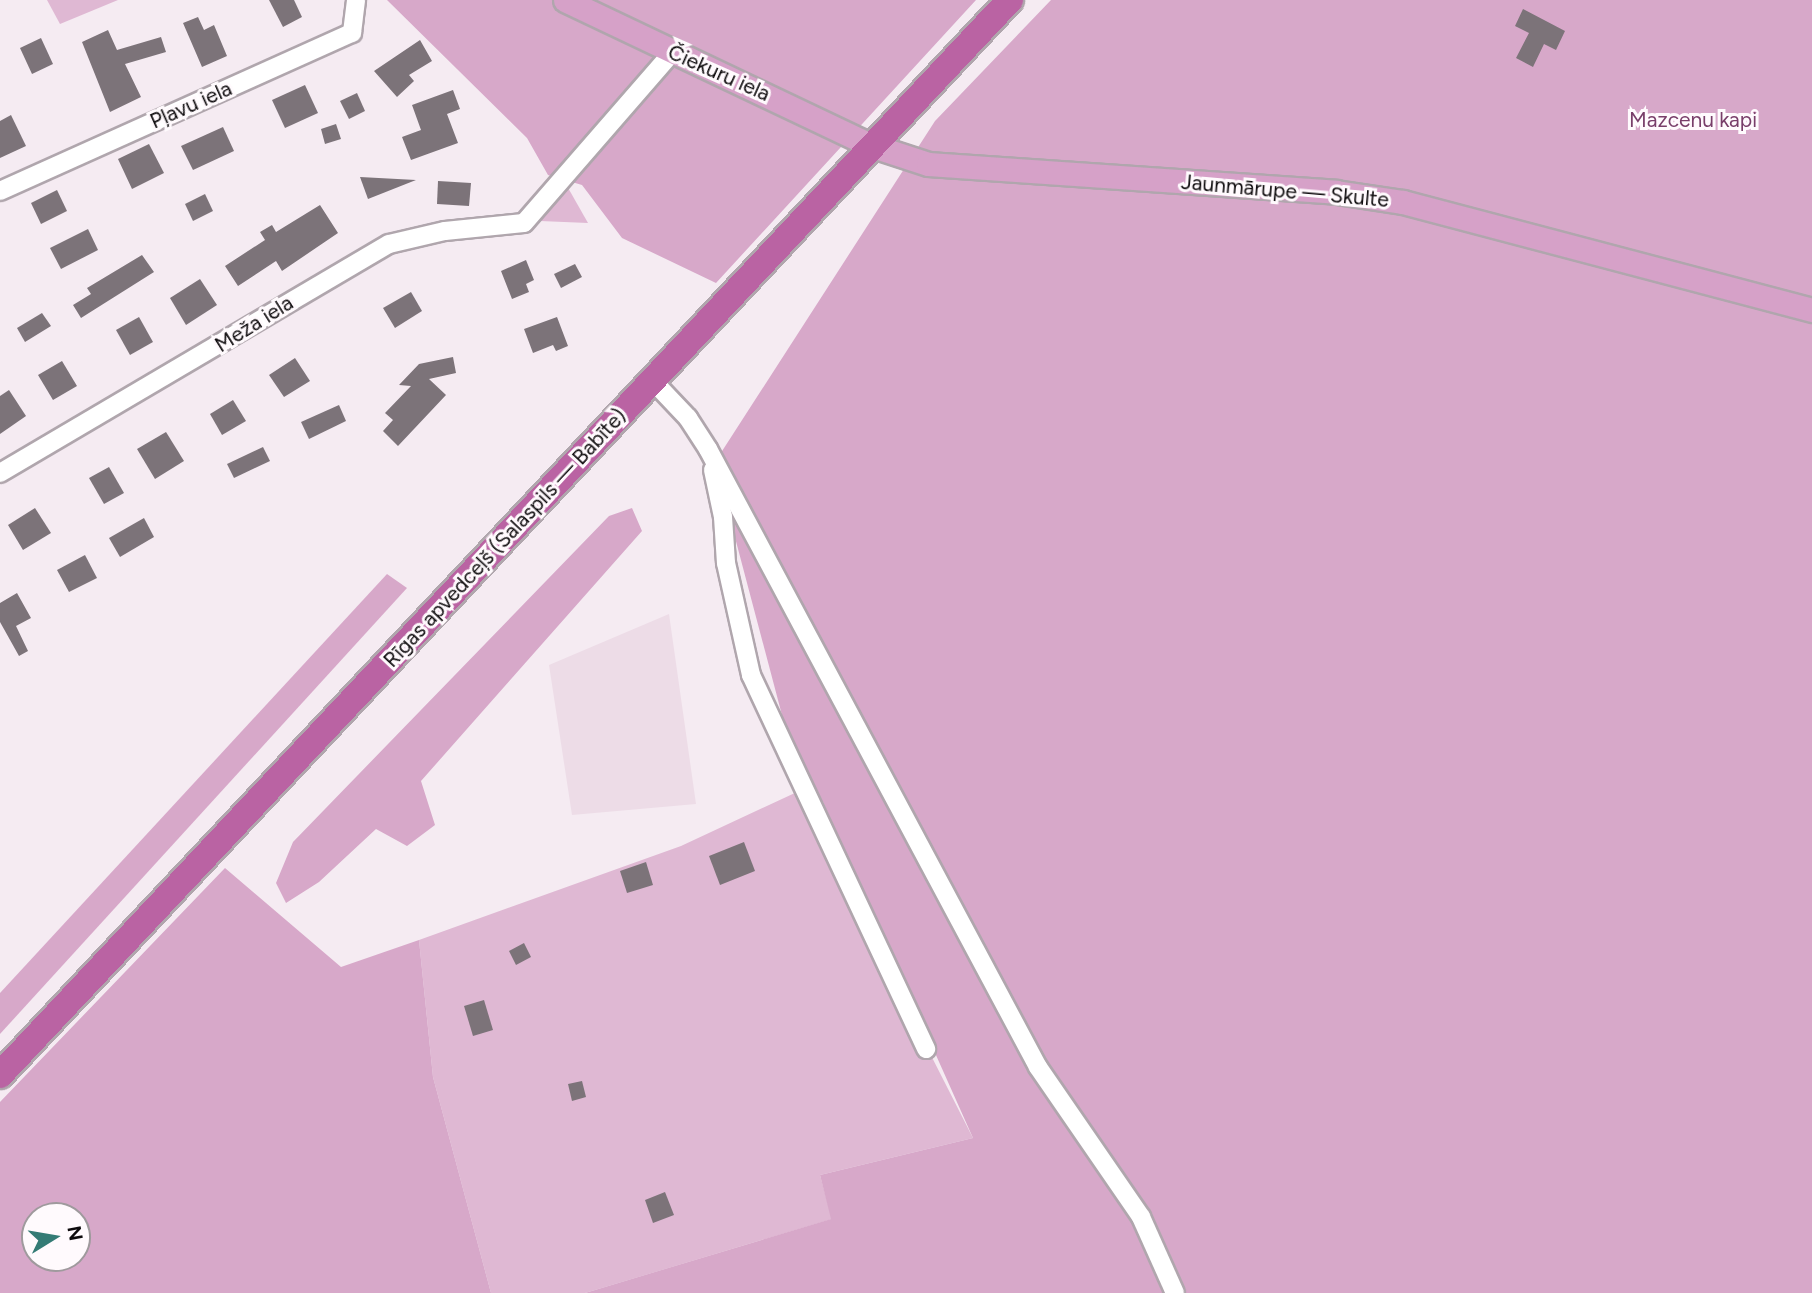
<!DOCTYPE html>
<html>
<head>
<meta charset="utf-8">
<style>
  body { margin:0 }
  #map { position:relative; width:1812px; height:1293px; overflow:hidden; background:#f5ebf2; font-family:Figtree,sans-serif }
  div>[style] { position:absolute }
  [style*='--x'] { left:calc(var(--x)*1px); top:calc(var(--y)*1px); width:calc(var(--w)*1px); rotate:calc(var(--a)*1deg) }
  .built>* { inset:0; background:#eddce7 }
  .green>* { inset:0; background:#dfb8d3 }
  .forest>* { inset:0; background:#d7a8c9 }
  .building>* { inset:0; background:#7c7379 }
  .roads { filter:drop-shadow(2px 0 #b0a6ad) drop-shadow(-2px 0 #b0a6ad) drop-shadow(0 2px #b0a6ad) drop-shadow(0 -2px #b0a6ad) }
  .minor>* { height:18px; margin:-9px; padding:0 9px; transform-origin:9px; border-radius:9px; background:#fff }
  .major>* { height:23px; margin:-11.5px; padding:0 11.5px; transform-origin:11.5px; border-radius:11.5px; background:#d6a1c8 }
  .highway>* { height:26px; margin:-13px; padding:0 13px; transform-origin:13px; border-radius:13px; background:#ba63a3 }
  span { translate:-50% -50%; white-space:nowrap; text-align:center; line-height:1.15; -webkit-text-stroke:6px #fffafd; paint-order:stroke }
  .street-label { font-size:21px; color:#0e0b0d }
  .park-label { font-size:21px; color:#793e6a }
  .north { position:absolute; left:21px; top:1202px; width:70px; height:70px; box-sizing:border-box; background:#fffafd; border:2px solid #9f9a9d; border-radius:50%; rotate:79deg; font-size:19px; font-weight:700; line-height:28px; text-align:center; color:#0e0b0d }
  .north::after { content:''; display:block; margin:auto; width:24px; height:32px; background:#347b75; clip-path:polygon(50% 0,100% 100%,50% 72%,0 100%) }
</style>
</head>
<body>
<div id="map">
  <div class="built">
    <div style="clip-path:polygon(669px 614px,696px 804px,572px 815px,549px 665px)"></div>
  </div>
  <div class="green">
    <div style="clip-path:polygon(47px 0,118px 0,60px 24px)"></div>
    <div style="clip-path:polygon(567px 186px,588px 223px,540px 221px)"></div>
    <div style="clip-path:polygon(797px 792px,973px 1138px,820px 1175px,832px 1219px,585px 1293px,491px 1293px,433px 1077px,419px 940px,681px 846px)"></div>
  </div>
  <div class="forest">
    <div style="clip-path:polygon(387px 0,976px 0,716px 283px,622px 238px,582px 185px,548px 175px,527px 138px)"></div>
    <div style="clip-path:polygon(1051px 0,1812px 0,1812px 1293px,585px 1293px,831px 1219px,820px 1175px,973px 1138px,823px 802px,801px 787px,715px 462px,935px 121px)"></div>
    <div style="clip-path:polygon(632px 508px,642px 531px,421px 781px,435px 825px,407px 846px,376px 829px,319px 882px,286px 903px,276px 883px,293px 842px,609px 516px)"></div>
    <div style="clip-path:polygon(387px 574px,407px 588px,0 1034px,0 993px)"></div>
    <div style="clip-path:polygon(evenodd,225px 868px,341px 967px,419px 940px,433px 1077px,491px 1293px,0 1293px,0 1102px,225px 868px,35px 1216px,77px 1216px,77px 1258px,35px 1258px,35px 1216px)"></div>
  </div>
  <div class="building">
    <div style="clip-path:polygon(269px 0,294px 0,302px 17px,283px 27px)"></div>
    <div style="clip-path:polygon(1523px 9px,1565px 31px,1556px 50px,1544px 44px,1533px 67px,1516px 58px,1529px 33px,1515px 26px)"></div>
    <div style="clip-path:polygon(198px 17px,204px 30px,214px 25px,227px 56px,202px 67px,183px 23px)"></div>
    <div style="clip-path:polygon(108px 30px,117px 50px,161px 37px,166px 52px,125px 64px,141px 97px,110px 112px,82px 42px)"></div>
    <div style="clip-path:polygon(41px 38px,53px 64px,32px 74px,20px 48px)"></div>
    <div style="clip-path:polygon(420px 40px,432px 61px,409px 75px,414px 81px,397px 97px,374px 71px)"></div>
    <div style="clip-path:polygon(305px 85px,318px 113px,285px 128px,272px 100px)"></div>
    <div style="clip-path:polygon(453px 90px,460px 109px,447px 114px,458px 143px,411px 160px,402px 137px,421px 130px,412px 105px)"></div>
    <div style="clip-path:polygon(357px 93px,365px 111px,349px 119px,340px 101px)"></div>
    <div style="clip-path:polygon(11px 115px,26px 146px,0 158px,0 121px)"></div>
    <div style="clip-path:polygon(336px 124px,341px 139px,325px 144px,321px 129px)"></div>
    <div style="clip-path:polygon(223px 127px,234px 151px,193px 170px,181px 146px)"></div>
    <div style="clip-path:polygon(149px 144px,164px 173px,132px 189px,118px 159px)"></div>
    <div style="clip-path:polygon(360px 177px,416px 180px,368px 199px)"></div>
    <div style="clip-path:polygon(438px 181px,471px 183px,469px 206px,437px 204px)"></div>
    <div style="clip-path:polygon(57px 190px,67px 211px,41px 224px,31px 203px)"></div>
    <div style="clip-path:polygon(205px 194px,213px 211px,193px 221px,185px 204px)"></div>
    <div style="clip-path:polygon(320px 205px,338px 233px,282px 271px,276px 261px,238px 286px,225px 266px,265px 240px,260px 232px,272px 225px,276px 232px)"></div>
    <div style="clip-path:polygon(88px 229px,98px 250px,61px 269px,50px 248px)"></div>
    <div style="clip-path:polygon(142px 255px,154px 272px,81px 318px,73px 305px,91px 294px,87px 288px)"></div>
    <div style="clip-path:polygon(526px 260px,534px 280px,526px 284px,529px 292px,512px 299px,501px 271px)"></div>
    <div style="clip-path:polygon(575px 264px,582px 277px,561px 288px,554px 274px)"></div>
    <div style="clip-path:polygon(200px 279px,217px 305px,186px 325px,170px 298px)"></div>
    <div style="clip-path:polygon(411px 292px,422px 311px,395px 328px,383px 308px)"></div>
    <div style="clip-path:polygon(42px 313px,51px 326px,25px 342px,17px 328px)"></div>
    <div style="clip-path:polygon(139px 317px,153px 342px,130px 355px,116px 330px)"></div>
    <div style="clip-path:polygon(557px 317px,568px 346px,556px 351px,553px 345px,533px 353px,524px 329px)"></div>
    <div style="clip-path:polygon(453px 357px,456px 373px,429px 379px,446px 395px,398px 446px,383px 431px,393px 420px,385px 413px,411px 386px,399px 385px,419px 364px)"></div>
    <div style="clip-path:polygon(295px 358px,310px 381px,284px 397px,269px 375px)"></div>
    <div style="clip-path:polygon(62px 361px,77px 386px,53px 400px,38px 375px)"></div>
    <div style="clip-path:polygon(9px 390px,26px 416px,0 434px,0 396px)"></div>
    <div style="clip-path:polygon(233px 400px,246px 421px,222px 435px,210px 414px)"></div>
    <div style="clip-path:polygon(339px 405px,346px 421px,309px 439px,301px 422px)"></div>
    <div style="clip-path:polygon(166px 432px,184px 461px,155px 479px,137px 449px)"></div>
    <div style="clip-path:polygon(263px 447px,270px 461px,234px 478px,227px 464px)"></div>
    <div style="clip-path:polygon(109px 467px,124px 493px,104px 504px,89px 478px)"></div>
    <div style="clip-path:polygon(35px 508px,51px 533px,23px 550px,8px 525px)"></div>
    <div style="clip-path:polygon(144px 518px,154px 537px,120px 557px,109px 538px)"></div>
    <div style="clip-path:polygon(85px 555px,97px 578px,69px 592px,57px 570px)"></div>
    <div style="clip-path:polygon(17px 593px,31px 618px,16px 626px,28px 651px,19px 656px,0 622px,0 603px)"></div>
    <div style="clip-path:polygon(744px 842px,755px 871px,720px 885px,709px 856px)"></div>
    <div style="clip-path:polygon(646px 862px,653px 885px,627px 893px,620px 871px)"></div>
    <div style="clip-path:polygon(524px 943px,531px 957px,516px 965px,509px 951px)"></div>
    <div style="clip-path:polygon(484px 1000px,493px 1030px,473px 1036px,464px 1006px)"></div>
    <div style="clip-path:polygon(582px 1081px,586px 1097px,572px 1101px,568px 1084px)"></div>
    <div style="clip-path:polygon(665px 1192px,674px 1215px,653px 1223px,645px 1200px)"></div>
  </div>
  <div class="roads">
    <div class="minor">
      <div style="--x:0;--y:191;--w:386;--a:-24.2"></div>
      <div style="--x:352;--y:33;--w:33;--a:-83"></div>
      <div style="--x:653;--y:381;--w:51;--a:46.6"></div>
      <div style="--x:688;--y:418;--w:37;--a:57"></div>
      <div style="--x:708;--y:449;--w:701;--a:61.9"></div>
      <div style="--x:1038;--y:1067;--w:182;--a:55.5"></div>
      <div style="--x:1141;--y:1217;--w:83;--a:65.9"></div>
      <div style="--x:713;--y:470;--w:48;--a:78"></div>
      <div style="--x:723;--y:517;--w:46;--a:86.3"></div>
      <div style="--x:726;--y:563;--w:115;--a:77.4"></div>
      <div style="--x:751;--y:675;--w:413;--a:64.9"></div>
      <div style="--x:0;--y:473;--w:451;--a:-30.5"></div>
      <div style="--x:389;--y:244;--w:57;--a:-13.1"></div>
      <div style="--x:445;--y:231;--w:79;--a:-5.8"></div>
      <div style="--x:524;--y:223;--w:225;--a:-49"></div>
    </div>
    <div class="major">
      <div style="--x:565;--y:0;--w:341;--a:25.4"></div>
      <div style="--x:873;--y:146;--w:58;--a:18.1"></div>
      <div style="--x:928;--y:164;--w:409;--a:3.9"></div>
      <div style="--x:1336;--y:192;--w:68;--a:8.5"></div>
      <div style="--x:1403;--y:202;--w:423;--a:14.8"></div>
    </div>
    <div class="highway">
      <div style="--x:0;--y:1075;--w:1475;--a:-46.79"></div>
    </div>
  </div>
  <div class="street-label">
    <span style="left:719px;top:73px;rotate:24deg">Čiekuru iela</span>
    <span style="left:191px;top:105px;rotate:-24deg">Pļavu iela</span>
    <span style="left:1285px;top:191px;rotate:5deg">Jaunmārupe — Skulte</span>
    <span style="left:254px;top:324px;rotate:-32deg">Meža iela</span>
    <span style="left:505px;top:538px;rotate:-47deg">Rīgas apvedceļš (Salaspils — Babīte)</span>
  </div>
  <div class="park-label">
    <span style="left:1693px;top:120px">Mazcenu kapi</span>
  </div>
  <div class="north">N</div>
</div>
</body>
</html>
